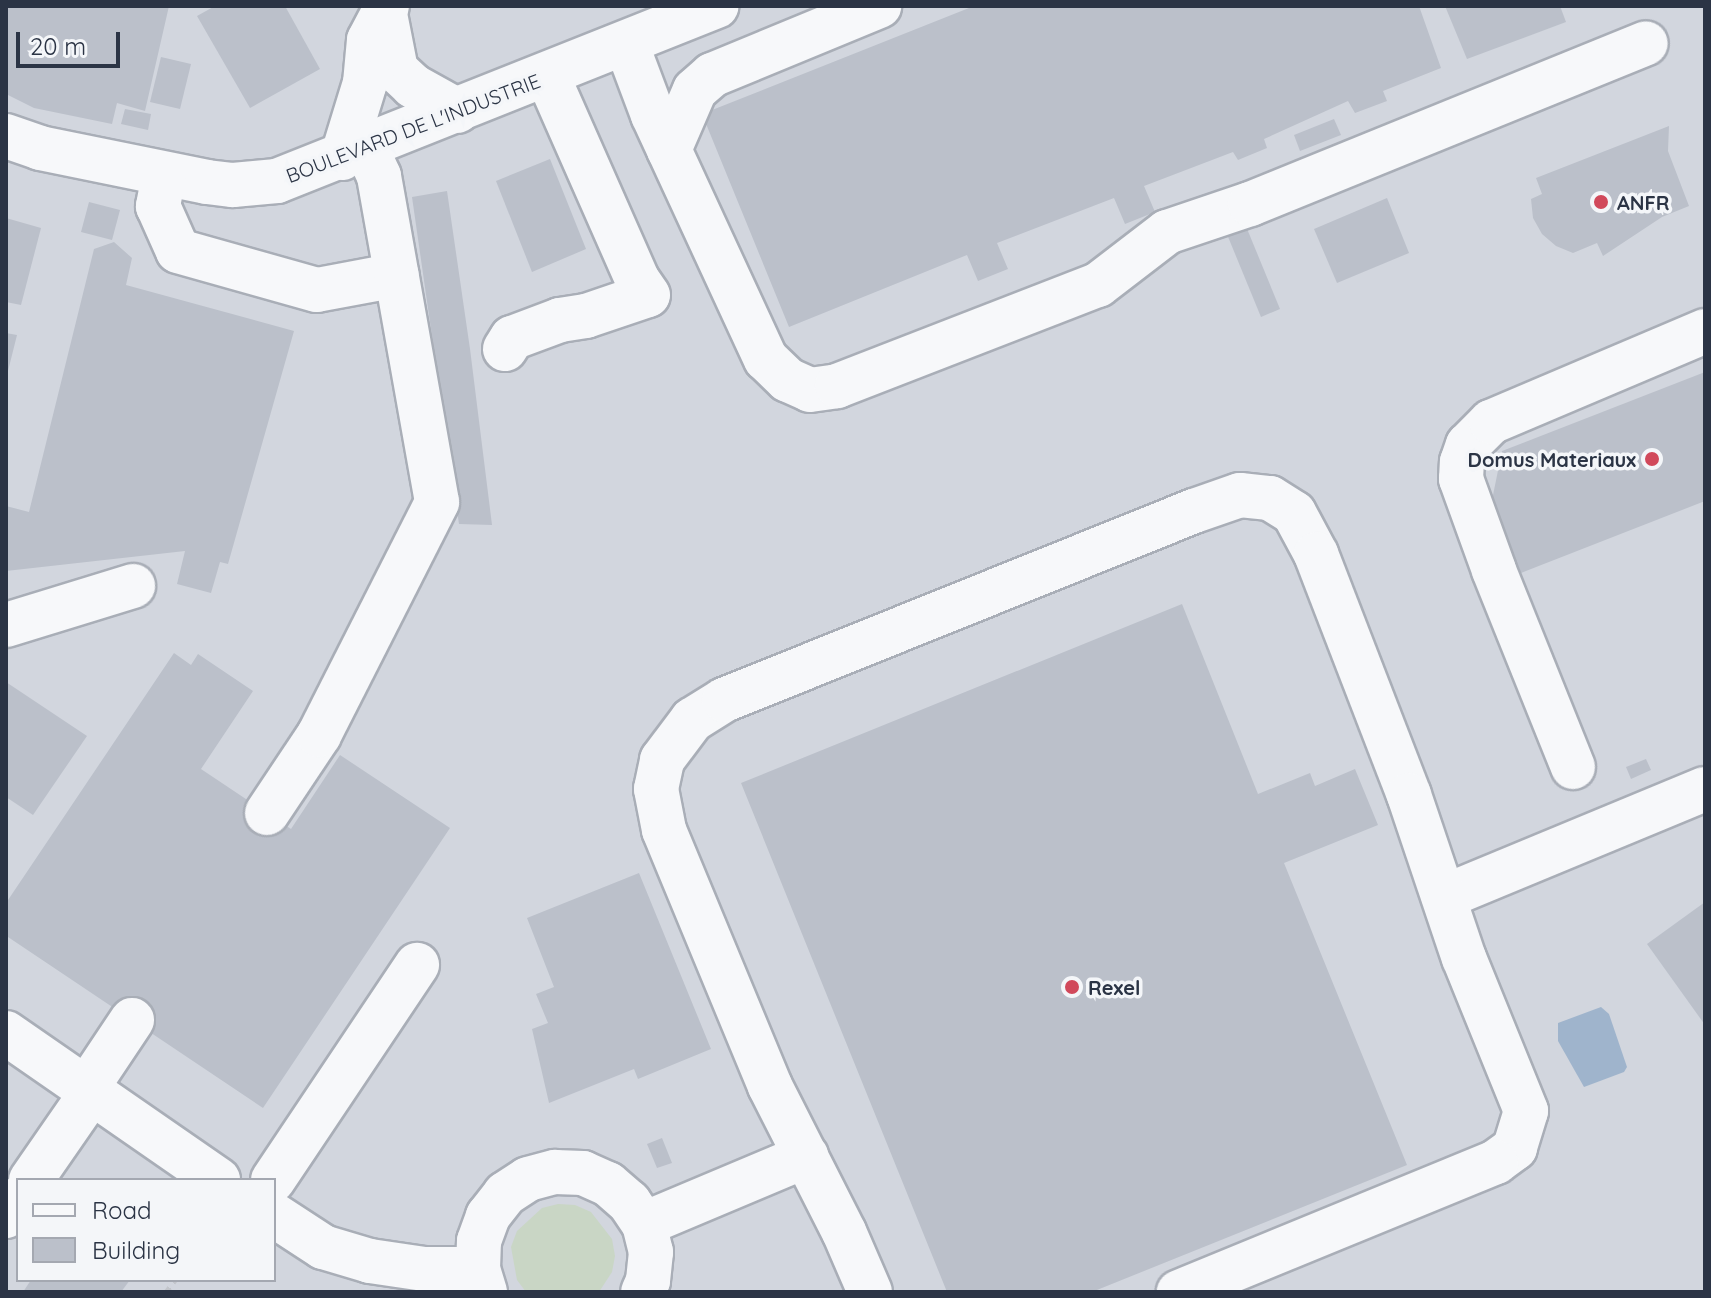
<!DOCTYPE html>
<html>
<head>
<meta charset="utf-8">
<style>
  body { margin:0 }
  #map { position:relative; width:1711px; height:1298px; overflow:hidden; background:#e4e7ec; font-family:Quicksand,sans-serif }
  div>[style] { position:absolute }
  [style*='--x'] { left:calc(var(--x)*1px); top:calc(var(--y)*1px); width:calc(var(--w)*1px); rotate:calc(var(--a)*1deg) }
  .built>* { inset:0; background:#d2d6de }
  .green>* { inset:0; background:#c9d6c5 }
  .water>* { inset:0; background:#9fb4cc }
  .building>* { inset:0; background:#bbc0ca }
  .path>* { height:5px; margin-top:-2.5px; transform-origin:0; background:repeating-linear-gradient(90deg,#c2c5cb 0 6px,transparent 0 12px) }
  .roads { filter:drop-shadow(2px 0 #a9aeb7) drop-shadow(-2px 0 #a9aeb7) drop-shadow(0 2px #a9aeb7) drop-shadow(0 -2px #a9aeb7) }
  .minor>* { height:44px; margin:-22px; padding:0 22px; transform-origin:22px; border-radius:22px; background:#f7f8fa }
  .dots>* { width:22px; height:22px; translate:-50% -50%; box-sizing:border-box; border:4px solid #f4f6f9; border-radius:50% }
  span { translate:-50% -50%; white-space:nowrap; text-align:center; line-height:1.15; -webkit-text-stroke:7px #f4f6f9; paint-order:stroke }
  .street-label { font-size:20px; color:#2b3445 }
  .poi-label { font-size:20px; color:#2b3445; font-weight:700 }
  .left { translate:0 -50%; text-align:left }
  .right { translate:-100% -50%; text-align:right }
  .frame { position:absolute; inset:0; border:8px solid #2b3445; pointer-events:none }
  .legend { position:absolute; left:16px; top:1178px; width:260px; height:104px; box-sizing:border-box; background:#f4f6f9; border:2px solid #a4a8b1; margin:0; padding:10px 14px; list-style:none; font-size:24px; color:#2b3445 }
  .legend li { display:flex; align-items:center; gap:16px; height:40px }
  .legend b { width:40px; border:2px solid #a4a8b1 }
  .scale { position:absolute; left:16px; top:32px; width:104px; height:36px; box-sizing:border-box; border:4px solid #2b3445; border-top:0; padding-left:10px; font-size:24px; line-height:28px; white-space:nowrap; color:#2b3445; -webkit-text-stroke:6px #f4f6f9; paint-order:stroke }
</style>
</head>
<body>
<div id="map">
  <div class="built">
    <div style="clip-path:polygon(evenodd,6px 6px,1705px 6px,1705px 1292px,6px 1292px,6px 6px,18px 1180px,274px 1180px,274px 1280px,18px 1280px,18px 1180px)"></div>
  </div>
  <div class="green">
    <div style="clip-path:polygon(558px 1204px,575px 1205px,591px 1212px,612px 1239px,615px 1256px,612px 1272px,599px 1292px,526px 1292px,517px 1280px,511px 1247px,517px 1231px,542px 1208px)"></div>
  </div>
  <div class="water">
    <div style="clip-path:polygon(1601px 1007px,1609px 1014px,1627px 1067px,1624px 1072px,1584px 1087px,1558px 1041px,1558px 1023px)"></div>
  </div>
  <div class="building">
    <div style="clip-path:polygon(6px 6px,169px 6px,145px 111px,117px 103px,112px 124px,34px 108px,6px 94px)"></div>
    <div style="clip-path:polygon(215px 6px,285px 6px,320px 69px,250px 108px,197px 16px)"></div>
    <div style="clip-path:polygon(974px 6px,1419px 6px,1441px 68px,1383px 91px,1387px 101px,1355px 113px,1348px 101px,1264px 139px,1267px 148px,1238px 160px,1233px 152px,1144px 186px,1155px 212px,1125px 224px,1114px 198px,997px 243px,1008px 269px,978px 281px,967px 255px,789px 327px,702px 114px)"></div>
    <div style="clip-path:polygon(1445px 6px,1560px 6px,1566px 22px,1467px 59px)"></div>
    <div style="clip-path:polygon(161px 57px,191px 64px,180px 109px,150px 102px)"></div>
    <div style="clip-path:polygon(125px 109px,151px 114px,148px 130px,121px 124px)"></div>
    <div style="clip-path:polygon(1334px 119px,1341px 135px,1300px 151px,1294px 135px)"></div>
    <div style="clip-path:polygon(1669px 126px,1668px 151px,1689px 206px,1662px 217px,1603px 256px,1597px 243px,1573px 253px,1556px 246px,1542px 234px,1533px 218px,1531px 199px,1542px 194px,1536px 178px)"></div>
    <div style="clip-path:polygon(550px 159px,586px 249px,532px 272px,496px 181px)"></div>
    <div style="clip-path:polygon(447px 191px,470px 349px,492px 525px,459px 524px,412px 197px)"></div>
    <div style="clip-path:polygon(1387px 198px,1409px 253px,1337px 283px,1314px 229px)"></div>
    <div style="clip-path:polygon(89px 202px,120px 210px,112px 240px,81px 232px)"></div>
    <div style="clip-path:polygon(6px 218px,41px 228px,21px 305px,6px 302px)"></div>
    <div style="clip-path:polygon(1243px 219px,1280px 309px,1261px 317px,1224px 227px)"></div>
    <div style="clip-path:polygon(114px 242px,132px 258px,126px 285px,294px 331px,228px 564px,220px 562px,211px 593px,177px 584px,185px 551px,6px 571px,6px 506px,29px 512px,94px 249px)"></div>
    <div style="clip-path:polygon(6px 333px,17px 335px,7px 375px,6px 375px)"></div>
    <div style="clip-path:polygon(1705px 372px,1705px 501px,1521px 573px,1492px 500px,1502px 451px)"></div>
    <div style="clip-path:polygon(1182px 604px,1258px 794px,1310px 773px,1315px 786px,1355px 769px,1378px 825px,1284px 863px,1407px 1165px,1092px 1292px,947px 1292px,741px 783px)"></div>
    <div style="clip-path:polygon(174px 653px,191px 665px,198px 654px,253px 691px,201px 769px,291px 829px,340px 755px,450px 828px,263px 1108px,8px 937px,6px 941px,6px 903px)"></div>
    <div style="clip-path:polygon(6px 682px,87px 736px,33px 815px,6px 797px)"></div>
    <div style="clip-path:polygon(1646px 759px,1651px 770px,1631px 779px,1626px 767px)"></div>
    <div style="clip-path:polygon(639px 873px,711px 1049px,638px 1079px,634px 1069px,549px 1103px,532px 1029px,548px 1023px,536px 994px,554px 987px,527px 918px)"></div>
    <div style="clip-path:polygon(1705px 902px,1705px 1025px,1647px 944px)"></div>
    <div style="clip-path:polygon(662px 1138px,672px 1163px,657px 1168px,647px 1144px)"></div>
    <div style="clip-path:polygon(31px 1280px,130px 1280px,121px 1292px,23px 1292px)"></div>
  </div>
  <div class="path">
    <div style="--x:166;--y:1292;--w:15;--a:-53"></div>
  </div>
  <div class="roads">
    <div class="minor">
      <div style="--x:385;--y:14;--w:57;--a:78.9"></div>
      <div style="--x:396;--y:70;--w:23;--a:43"></div>
      <div style="--x:413;--y:86;--w:51;--a:29.1"></div>
      <div style="--x:626;--y:43;--w:77;--a:69.4"></div>
      <div style="--x:653;--y:115;--w:269;--a:65.2"></div>
      <div style="--x:766;--y:359;--w:30;--a:44"></div>
      <div style="--x:788;--y:380;--w:24;--a:24"></div>
      <div style="--x:810;--y:390;--w:27;--a:-8"></div>
      <div style="--x:837;--y:386;--w:280;--a:-21.2"></div>
      <div style="--x:1098;--y:285;--w:87;--a:-37.5"></div>
      <div style="--x:1167;--y:232;--w:88;--a:-18.6"></div>
      <div style="--x:1250;--y:204;--w:427;--a:-22.1"></div>
      <div style="--x:6;--y:136;--w:36;--a:19"></div>
      <div style="--x:40;--y:148;--w:170;--a:11.5"></div>
      <div style="--x:207;--y:182;--w:26;--a:7"></div>
      <div style="--x:233;--y:185;--w:44;--a:-5.2"></div>
      <div style="--x:277;--y:181;--w:473;--a:-21.7"></div>
      <div style="--x:669;--y:150;--w:65;--a:-66.6"></div>
      <div style="--x:695;--y:90;--w:23;--a:-41"></div>
      <div style="--x:712;--y:75;--w:181;--a:-22.4"></div>
      <div style="--x:342;--y:158;--w:78;--a:-73"></div>
      <div style="--x:365;--y:83;--w:43;--a:-84.7"></div>
      <div style="--x:369;--y:40;--w:38;--a:-62"></div>
      <div style="--x:164;--y:175;--w:32;--a:101"></div>
      <div style="--x:158;--y:206;--w:49;--a:66"></div>
      <div style="--x:178;--y:251;--w:144;--a:15.7"></div>
      <div style="--x:317;--y:290;--w:81;--a:-10.6"></div>
      <div style="--x:505;--y:349;--w:13;--a:-58"></div>
      <div style="--x:512;--y:338;--w:51;--a:-20.6"></div>
      <div style="--x:560;--y:320;--w:26;--a:-9"></div>
      <div style="--x:586;--y:316;--w:65;--a:-18.7"></div>
      <div style="--x:648;--y:295;--w:19;--a:-125"></div>
      <div style="--x:637;--y:279;--w:223;--a:-113.8"></div>
      <div style="--x:6;--y:625;--w:133;--a:-17.1"></div>
      <div style="--x:1573;--y:767;--w:212;--a:-111.9"></div>
      <div style="--x:1494;--y:570;--w:97;--a:-109.9"></div>
      <div style="--x:1461;--y:479;--w:17;--a:-87"></div>
      <div style="--x:1462;--y:462;--w:18;--a:-71"></div>
      <div style="--x:1468;--y:445;--w:33;--a:-45"></div>
      <div style="--x:1491;--y:422;--w:233;--a:-23"></div>
      <div style="--x:267;--y:813;--w:94;--a:-56.3"></div>
      <div style="--x:319;--y:735;--w:261;--a:-63.1"></div>
      <div style="--x:437;--y:502;--w:331;--a:-100.1"></div>
      <div style="--x:379;--y:176;--w:31;--a:-115"></div>
      <div style="--x:1444;--y:897;--w:282;--a:-22.5"></div>
      <div style="--x:6;--y:1033;--w:258;--a:34.7"></div>
      <div style="--x:86;--y:1089;--w:83;--a:-56.3"></div>
      <div style="--x:31;--y:1180;--w:107;--a:-55.3"></div>
      <div style="--x:273;--y:1180;--w:259;--a:-56.2"></div>
      <div style="--x:274;--y:1215;--w:59;--a:33.1"></div>
      <div style="--x:323;--y:1247;--w:49;--a:16.6"></div>
      <div style="--x:370;--y:1261;--w:55;--a:8.4"></div>
      <div style="--x:424;--y:1269;--w:54;--a:0"></div>
      <div style="--x:6;--y:1216;--w:21;--a:-55"></div>
      <div style="--x:644;--y:1224;--w:176;--a:-22.8"></div>
      <div style="--x:485;--y:1292;--w:24;--a:-107"></div>
      <div style="--x:478;--y:1269;--w:28;--a:-88"></div>
      <div style="--x:479;--y:1241;--w:27;--a:-70"></div>
      <div style="--x:488;--y:1216;--w:28;--a:-52"></div>
      <div style="--x:505;--y:1194;--w:27;--a:-33"></div>
      <div style="--x:528;--y:1179;--w:28;--a:-15"></div>
      <div style="--x:555;--y:1172;--w:28;--a:2"></div>
      <div style="--x:583;--y:1173;--w:27;--a:24"></div>
      <div style="--x:608;--y:1184;--w:28;--a:41"></div>
      <div style="--x:629;--y:1202;--w:27;--a:56"></div>
      <div style="--x:644;--y:1224;--w:29;--a:76"></div>
      <div style="--x:651;--y:1252;--w:29;--a:96"></div>
      <div style="--x:648;--y:1281;--w:12;--a:114"></div>
      <div style="--x:870;--y:1292;--w:65;--a:-113.4"></div>
      <div style="--x:844;--y:1232;--w:164;--a:-116.9"></div>
      <div style="--x:770;--y:1086;--w:277;--a:-112.5"></div>
      <div style="--x:664;--y:830;--w:42;--a:-101"></div>
      <div style="--x:656;--y:789;--w:30;--a:-78"></div>
      <div style="--x:662;--y:760;--w:50;--a:-53.1"></div>
      <div style="--x:692;--y:720;--w:38;--a:-32"></div>
      <div style="--x:724;--y:700;--w:507;--a:-21.91"></div>
      <div style="--x:1194;--y:511;--w:49;--a:-19.2"></div>
      <div style="--x:1240;--y:495;--w:30;--a:6"></div>
      <div style="--x:1270;--y:498;--w:28;--a:32"></div>
      <div style="--x:1294;--y:513;--w:47;--a:61.8"></div>
      <div style="--x:1316;--y:554;--w:258;--a:68.9"></div>
      <div style="--x:1409;--y:795;--w:172;--a:71.4"></div>
      <div style="--x:1464;--y:958;--w:165;--a:67.9"></div>
      <div style="--x:1526;--y:1111;--w:39;--a:107"></div>
      <div style="--x:1515;--y:1148;--w:24;--a:144"></div>
      <div style="--x:1496;--y:1162;--w:343;--a:157.7"></div>
    </div>
  </div>
  <div class="dots">
    <div style="left:1601px;top:202px;background:#d1495b"></div>
    <div style="left:1652px;top:459px;background:#d1495b"></div>
    <div style="left:1072px;top:987px;background:#d1495b"></div>
  </div>
  <div class="street-label">
    <span style="left:413px;top:128px;rotate:-21deg">BOULEVARD DE L'INDUSTRIE</span>
  </div>
  <div class="poi-label">
    <span class="left" style="left:1617px;top:202px">ANFR</span>
    <span class="right" style="left:1636px;top:459px">Domus Materiaux</span>
    <span class="left" style="left:1088px;top:987px">Rexel</span>
  </div>
  <div class="frame"></div>
  <ul class="legend">
  <li><b style="height:10px;background:#f7f8fa"></b>Road</li>
  <li><b style="height:22px;background:#bbc0ca"></b>Building</li>
  </ul>
  <div class="scale">20 m</div>
</div>
</body>
</html>
